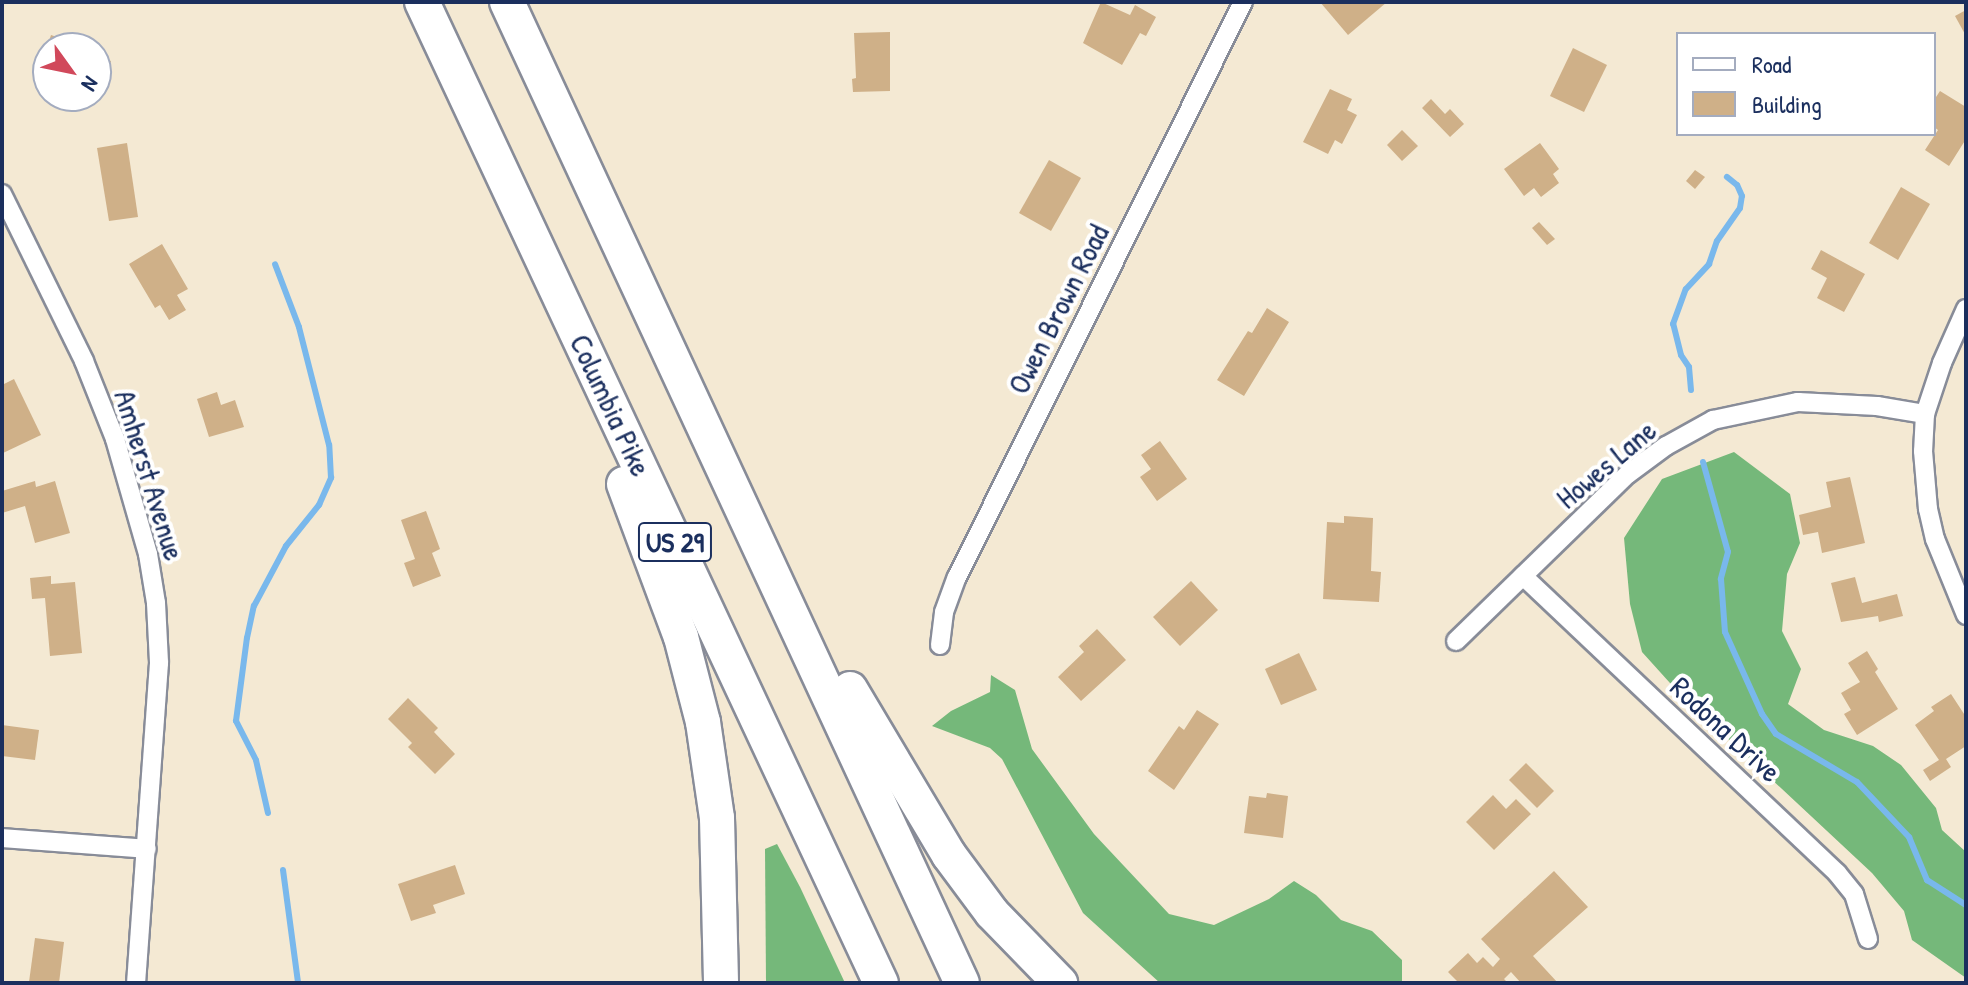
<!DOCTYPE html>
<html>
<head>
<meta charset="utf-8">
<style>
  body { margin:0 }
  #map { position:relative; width:1968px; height:985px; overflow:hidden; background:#f4e9d3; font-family:"Patrick Hand",sans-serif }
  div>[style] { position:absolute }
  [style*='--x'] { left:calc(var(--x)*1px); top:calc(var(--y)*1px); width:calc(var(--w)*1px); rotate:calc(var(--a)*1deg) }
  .forest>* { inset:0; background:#75b87a }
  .stream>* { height:6px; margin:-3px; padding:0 3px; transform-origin:3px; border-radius:3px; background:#79b8ec }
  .building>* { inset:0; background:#cfb088 }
  .roads { filter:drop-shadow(2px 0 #888c98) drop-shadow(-2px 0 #888c98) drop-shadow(0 2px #888c98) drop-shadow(0 -2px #888c98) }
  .street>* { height:18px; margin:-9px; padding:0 9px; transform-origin:9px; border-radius:9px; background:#fff }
  .highway>* { height:34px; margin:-17px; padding:0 17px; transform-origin:17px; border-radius:17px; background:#fff }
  span { translate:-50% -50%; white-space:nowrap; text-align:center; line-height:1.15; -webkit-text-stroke:8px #fff; paint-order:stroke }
  .shield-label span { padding:2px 6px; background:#fff; border:2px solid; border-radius:6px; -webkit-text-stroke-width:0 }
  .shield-label { font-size:28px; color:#1b2f5e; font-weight:700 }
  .street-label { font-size:30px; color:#1b2f5e }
  .frame { position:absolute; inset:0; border:4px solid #1b2f5e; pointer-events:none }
  .legend { position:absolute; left:1676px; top:32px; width:260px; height:104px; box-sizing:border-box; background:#fff; border:2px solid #a4acbf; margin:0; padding:10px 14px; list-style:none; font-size:24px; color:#1b2f5e }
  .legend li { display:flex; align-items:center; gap:16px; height:40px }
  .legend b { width:40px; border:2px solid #a4acbf }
  .north { position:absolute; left:32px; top:32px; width:80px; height:80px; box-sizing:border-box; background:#fff; border:2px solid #a4acbf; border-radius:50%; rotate:123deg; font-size:22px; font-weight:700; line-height:32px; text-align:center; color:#1b2f5e }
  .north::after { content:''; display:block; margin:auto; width:28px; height:36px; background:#d1495b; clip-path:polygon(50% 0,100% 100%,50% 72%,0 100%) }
</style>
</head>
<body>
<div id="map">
  <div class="forest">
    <div style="clip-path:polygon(1734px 452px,1790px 494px,1800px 543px,1787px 574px,1782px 631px,1801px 669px,1788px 704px,1824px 730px,1873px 746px,1901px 765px,1936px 808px,1942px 830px,1966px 852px,1966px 978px,1912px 940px,1904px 911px,1872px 873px,1679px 693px,1642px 652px,1630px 604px,1624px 538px,1662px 479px)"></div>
    <div style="clip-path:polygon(991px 675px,1015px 690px,1032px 749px,1094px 834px,1169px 914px,1214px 925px,1269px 899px,1294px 881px,1316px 895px,1341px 920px,1372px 931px,1402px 960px,1402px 983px,1160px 983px,1083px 913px,1002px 759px,990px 748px,932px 726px,951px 711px,990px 692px)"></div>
    <div style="clip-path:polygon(777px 844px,800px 887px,845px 983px,766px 983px,765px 849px)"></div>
  </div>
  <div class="stream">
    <div style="--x:1691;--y:390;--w:23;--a:-95"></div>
    <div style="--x:1689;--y:367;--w:14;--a:-124"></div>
    <div style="--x:1681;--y:355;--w:32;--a:-104"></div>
    <div style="--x:1673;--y:324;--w:37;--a:-70"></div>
    <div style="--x:1686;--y:289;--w:34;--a:-47"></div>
    <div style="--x:1709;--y:264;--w:24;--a:-71"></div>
    <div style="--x:1717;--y:241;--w:40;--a:-55.1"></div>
    <div style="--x:1740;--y:208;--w:12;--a:-81"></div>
    <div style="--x:1742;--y:196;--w:12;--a:-114"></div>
    <div style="--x:1737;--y:185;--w:13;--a:-141"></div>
    <div style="--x:1703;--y:462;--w:93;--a:74.5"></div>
    <div style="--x:1728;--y:552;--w:28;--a:105"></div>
    <div style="--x:1721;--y:579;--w:53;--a:85.7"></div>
    <div style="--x:1725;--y:632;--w:90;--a:65.7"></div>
    <div style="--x:1762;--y:714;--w:24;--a:55"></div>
    <div style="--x:1776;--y:734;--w:94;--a:30.7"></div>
    <div style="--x:1857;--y:782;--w:76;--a:46.6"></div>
    <div style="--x:1909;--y:837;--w:47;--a:67.3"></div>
    <div style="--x:1927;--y:880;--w:46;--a:32.7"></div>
    <div style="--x:268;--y:813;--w:54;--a:-102.8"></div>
    <div style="--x:256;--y:760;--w:44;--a:-117.1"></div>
    <div style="--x:236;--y:721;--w:84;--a:-82.5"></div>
    <div style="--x:247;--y:638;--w:33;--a:-78"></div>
    <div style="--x:254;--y:606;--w:68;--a:-61.9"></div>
    <div style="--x:286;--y:546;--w:53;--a:-51.2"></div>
    <div style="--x:319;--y:505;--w:30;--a:-66"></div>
    <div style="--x:331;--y:478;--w:33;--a:-93"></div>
    <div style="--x:329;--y:445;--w:122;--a:-104.3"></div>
    <div style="--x:299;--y:327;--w:67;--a:-110.9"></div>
    <div style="--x:283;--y:870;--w:114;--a:82.4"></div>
  </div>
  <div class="building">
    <div style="clip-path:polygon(1101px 2px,1130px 15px,1135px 5px,1156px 17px,1146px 36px,1140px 33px,1122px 65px,1083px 43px)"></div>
    <div style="clip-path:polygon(1320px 2px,1387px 2px,1348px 35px)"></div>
    <div style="clip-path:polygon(1966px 10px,1966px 36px,1955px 16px)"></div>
    <div style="clip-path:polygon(890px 32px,890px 91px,853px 92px,852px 79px,856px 78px,854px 33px)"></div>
    <div style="clip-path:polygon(51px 35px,71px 42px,69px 48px,48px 48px,48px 61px,43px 59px)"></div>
    <div style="clip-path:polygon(1573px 48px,1607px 65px,1584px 112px,1550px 96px)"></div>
    <div style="clip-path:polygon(96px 56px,111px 61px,99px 101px,83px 97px,96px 96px)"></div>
    <div style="clip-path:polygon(1330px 89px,1352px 99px,1347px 110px,1357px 115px,1342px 144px,1335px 140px,1328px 154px,1303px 142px)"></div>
    <div style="clip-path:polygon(1940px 91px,1966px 107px,1966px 139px,1949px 166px,1925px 150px,1938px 130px,1934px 127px,1934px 100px)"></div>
    <div style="clip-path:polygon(1431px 99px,1445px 114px,1450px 109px,1464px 124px,1450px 137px,1422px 108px)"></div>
    <div style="clip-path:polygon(1402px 130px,1418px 146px,1402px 161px,1387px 145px)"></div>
    <div style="clip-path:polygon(127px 143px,138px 217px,109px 221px,97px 148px)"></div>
    <div style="clip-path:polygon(1540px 143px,1559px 169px,1553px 174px,1559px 183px,1541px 197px,1534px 188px,1524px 196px,1504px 169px)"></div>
    <div style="clip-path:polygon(1049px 160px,1081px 178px,1051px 231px,1019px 213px)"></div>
    <div style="clip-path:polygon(1695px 170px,1705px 177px,1695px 189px,1686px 181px)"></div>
    <div style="clip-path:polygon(1901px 187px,1930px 204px,1898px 260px,1869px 243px)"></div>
    <div style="clip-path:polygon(1539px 222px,1555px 239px,1547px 245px,1532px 228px)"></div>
    <div style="clip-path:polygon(162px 244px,188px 289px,177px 295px,186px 310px,169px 320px,160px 305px,155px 308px,129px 264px)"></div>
    <div style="clip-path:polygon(1821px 250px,1865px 274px,1844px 312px,1817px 298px,1827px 278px,1811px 269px)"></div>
    <div style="clip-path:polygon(1267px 308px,1289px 322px,1244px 396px,1217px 380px,1248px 331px,1252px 333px)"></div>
    <div style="clip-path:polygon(14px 379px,41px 435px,3px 453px,2px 385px)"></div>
    <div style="clip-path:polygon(217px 392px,221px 405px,235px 400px,244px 427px,209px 437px,197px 399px)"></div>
    <div style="clip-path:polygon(1160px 441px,1187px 479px,1157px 501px,1140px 477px,1151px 469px,1141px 455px)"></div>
    <div style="clip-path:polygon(1850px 477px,1865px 543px,1822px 553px,1818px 532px,1803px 535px,1799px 515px,1831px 507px,1826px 482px)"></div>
    <div style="clip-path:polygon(35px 481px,36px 487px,55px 481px,70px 533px,35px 543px,25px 506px,2px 513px,2px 491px)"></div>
    <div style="clip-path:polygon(426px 511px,440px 549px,432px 553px,441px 576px,413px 587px,404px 563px,415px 559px,401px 520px)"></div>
    <div style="clip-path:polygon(1344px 516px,1373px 518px,1371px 571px,1381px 572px,1379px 602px,1323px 599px,1327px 522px,1344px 523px)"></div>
    <div style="clip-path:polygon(51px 576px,51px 584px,75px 582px,82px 653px,50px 656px,45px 598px,32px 599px,30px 578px)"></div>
    <div style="clip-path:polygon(1855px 577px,1862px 603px,1897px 594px,1903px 616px,1879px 622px,1878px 616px,1841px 622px,1831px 583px)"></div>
    <div style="clip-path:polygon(1191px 581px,1218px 610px,1180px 646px,1153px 617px)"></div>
    <div style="clip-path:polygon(1097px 629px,1126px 660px,1081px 701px,1058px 677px,1084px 652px,1079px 646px)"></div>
    <div style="clip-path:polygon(1867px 651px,1878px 669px,1875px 672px,1898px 709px,1857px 735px,1844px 714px,1851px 710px,1841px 693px,1860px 682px,1848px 663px)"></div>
    <div style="clip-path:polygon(1299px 653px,1317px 690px,1281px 705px,1265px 669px)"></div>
    <div style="clip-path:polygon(1951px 694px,1966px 717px,1966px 746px,1946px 759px,1951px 767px,1930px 781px,1923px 770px,1939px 760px,1915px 725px,1934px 711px,1931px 707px)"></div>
    <div style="clip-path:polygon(408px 698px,438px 728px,434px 732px,455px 754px,435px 774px,408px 747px,412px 743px,388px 719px)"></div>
    <div style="clip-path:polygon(1197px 710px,1219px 724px,1174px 790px,1148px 771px,1179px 726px,1184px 730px)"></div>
    <div style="clip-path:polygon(2px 725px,39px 730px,35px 760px,2px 756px)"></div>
    <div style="clip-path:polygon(1526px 763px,1554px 791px,1537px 808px,1509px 780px)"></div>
    <div style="clip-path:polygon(1267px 793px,1288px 796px,1283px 838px,1244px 833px,1249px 796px,1266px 798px)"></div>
    <div style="clip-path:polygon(1493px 795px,1506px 809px,1516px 799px,1531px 814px,1494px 850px,1466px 822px)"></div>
    <div style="clip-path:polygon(455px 865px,465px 894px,433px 905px,436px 913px,411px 921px,398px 884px)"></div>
    <div style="clip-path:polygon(1554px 871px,1588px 907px,1533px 956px,1558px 983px,1521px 983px,1511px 972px,1504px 979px,1508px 983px,1459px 983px,1448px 972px,1468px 953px,1477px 963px,1483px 957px,1493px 967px,1500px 959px,1481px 939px)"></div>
    <div style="clip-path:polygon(35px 938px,64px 942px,59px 983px,29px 982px)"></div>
  </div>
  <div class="roads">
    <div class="street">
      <div style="--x:2;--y:194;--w:186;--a:63.8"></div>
      <div style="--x:84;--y:361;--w:84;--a:68.3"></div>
      <div style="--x:115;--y:439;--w:120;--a:74"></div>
      <div style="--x:148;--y:554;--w:50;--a:80.7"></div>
      <div style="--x:156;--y:603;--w:60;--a:87.1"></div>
      <div style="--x:159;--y:663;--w:321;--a:94.1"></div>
      <div style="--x:1966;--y:309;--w:59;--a:114"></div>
      <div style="--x:1942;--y:363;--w:54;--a:108.4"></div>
      <div style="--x:1925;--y:414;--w:37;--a:93"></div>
      <div style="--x:1923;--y:451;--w:58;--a:85.1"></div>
      <div style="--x:1928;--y:509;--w:31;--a:77"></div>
      <div style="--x:1935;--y:539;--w:82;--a:67.8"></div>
      <div style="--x:1523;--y:576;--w:432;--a:43.4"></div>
      <div style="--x:1837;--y:873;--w:27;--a:51"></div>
      <div style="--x:1854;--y:894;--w:47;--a:72.7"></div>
      <div style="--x:1456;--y:641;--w:240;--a:-44.2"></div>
      <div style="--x:1628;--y:474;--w:47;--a:-36.4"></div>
      <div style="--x:1666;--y:446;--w:54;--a:-29"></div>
      <div style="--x:1713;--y:420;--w:87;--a:-12"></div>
      <div style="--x:1798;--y:402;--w:79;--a:2.9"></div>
      <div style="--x:1877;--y:406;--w:49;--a:9.5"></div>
      <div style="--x:940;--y:645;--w:33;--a:-83"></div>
      <div style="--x:944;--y:612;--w:37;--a:-70"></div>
      <div style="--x:957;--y:577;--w:642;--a:-63.55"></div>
      <div style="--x:2;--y:838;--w:145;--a:4.3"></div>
    </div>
    <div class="highway">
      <div style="--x:422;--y:2;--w:1083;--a:64.93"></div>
      <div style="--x:507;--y:2;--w:1081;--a:65.12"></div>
      <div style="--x:624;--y:484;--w:163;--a:69.6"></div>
      <div style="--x:681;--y:637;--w:88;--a:75.5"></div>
      <div style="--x:703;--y:722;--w:97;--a:81.7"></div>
      <div style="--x:717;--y:818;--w:165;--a:88.6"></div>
      <div style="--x:850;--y:689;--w:193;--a:59.2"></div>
      <div style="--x:949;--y:855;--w:72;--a:53.4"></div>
      <div style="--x:992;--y:913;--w:98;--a:45.8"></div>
    </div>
  </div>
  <div class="shield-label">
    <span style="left:675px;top:542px">US 29</span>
  </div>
  <div class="street-label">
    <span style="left:1058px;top:309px;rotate:-63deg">Owen Brown Road</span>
    <span style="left:611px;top:405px;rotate:65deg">Columbia Pike</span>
    <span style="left:1606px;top:464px;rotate:-40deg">Howes Lane</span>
    <span style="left:150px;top:475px;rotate:73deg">Amherst Avenue</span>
    <span style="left:1726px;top:729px;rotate:43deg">Rodona Drive</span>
  </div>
  <div class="frame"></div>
  <ul class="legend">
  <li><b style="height:10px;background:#fff"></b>Road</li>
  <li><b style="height:22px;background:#cfb088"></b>Building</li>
  </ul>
  <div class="north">N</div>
</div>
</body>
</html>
